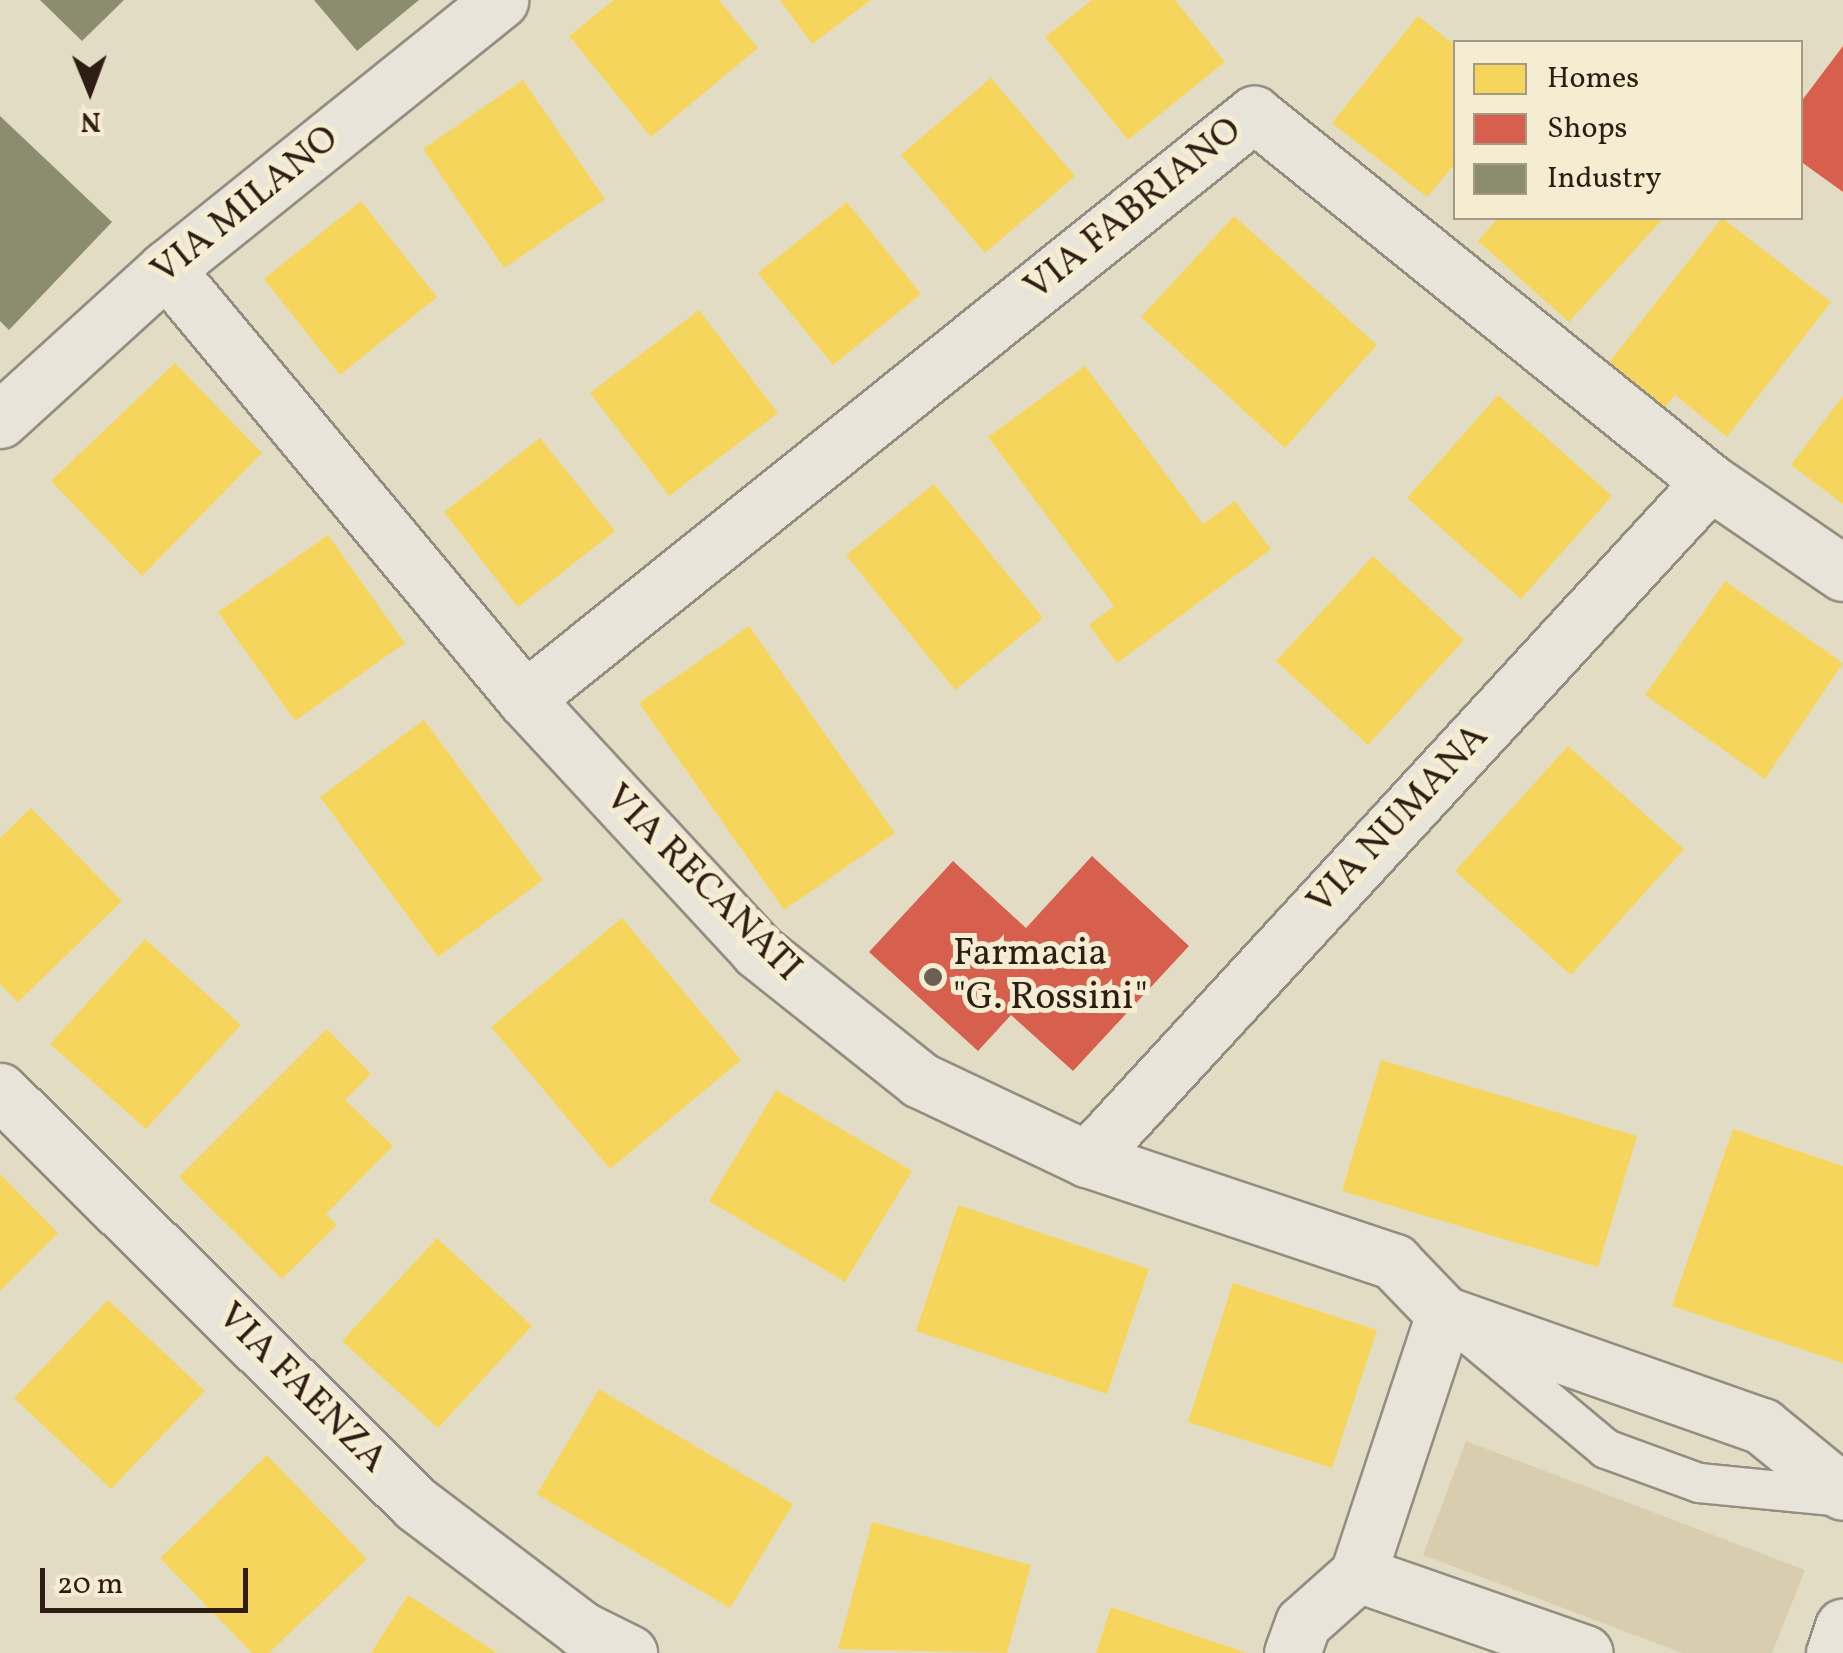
<!DOCTYPE html>
<html>
<head>
<meta charset="utf-8">
<style>
  body { margin:0 }
  #map { position:relative; width:1843px; height:1653px; overflow:hidden; background:#e3dcc5; font-family:Vollkorn,serif }
  div>[style] { position:absolute }
  [style*='--x'] { left:calc(var(--x)*1px); top:calc(var(--y)*1px); width:calc(var(--w)*1px); rotate:calc(var(--a)*1deg) }
  .green>* { inset:0; background:#d8cdae }
  .homes>* { inset:0; background:#f6d55c }
  .shops>* { inset:0; background:#d6604d }
  .industry>* { inset:0; background:#8c8c6e }
  .roads { filter:drop-shadow(2px 0 #948d80) drop-shadow(-2px 0 #948d80) drop-shadow(0 2px #948d80) drop-shadow(0 -2px #948d80) }
  .lane>* { height:38px; margin:-19px; padding:0 19px; transform-origin:19px; border-radius:19px; background:#e8e4d9 }
  .street>* { height:55px; margin:-27.5px; padding:0 27.5px; transform-origin:27.5px; border-radius:27.5px; background:#e8e4d9 }
  .secondary>* { height:55px; margin:-27.5px; padding:0 27.5px; transform-origin:27.5px; border-radius:27.5px; background:#e8e4d9 }
  .dots>* { width:28px; height:28px; translate:-50% -50%; box-sizing:border-box; border:5px solid #f5edd1; border-radius:50% }
  span { translate:-50% -50%; white-space:nowrap; text-align:center; line-height:1.15; -webkit-text-stroke:10px #f5edd1; paint-order:stroke }
  .street-label { font-size:38px; color:#2e1d13 }
  .poi-label { font-size:38px; color:#2e1d13 }
  .left { translate:0 -50%; text-align:left }
  .legend { position:absolute; left:1453px; top:40px; width:350px; height:180px; box-sizing:border-box; background:#f5edd1; border:2px solid #a59a85; margin:0; padding:12px 18px; list-style:none; font-size:30px; color:#2e1d13 }
  .legend li { display:flex; align-items:center; gap:20px; height:50px }
  .legend b { width:50px; border:2px solid #a59a85 }
  .north { position:absolute; left:40px; top:40px; width:100px; height:100px; -webkit-text-stroke:8px #f5edd1; paint-order:stroke; rotate:179deg; font-size:28px; font-weight:700; line-height:40px; text-align:center; color:#2e1d13 }
  .north::after { content:''; display:block; margin:auto; width:35px; height:45px; background:#2e1d13; clip-path:polygon(50% 0,100% 100%,50% 72%,0 100%) }
  .scale { position:absolute; left:40px; top:1568px; width:208px; height:45px; box-sizing:border-box; border:5px solid #2e1d13; border-top:0; padding-left:12px; font-size:30px; line-height:35px; white-space:nowrap; color:#2e1d13; -webkit-text-stroke:8px #f5edd1; paint-order:stroke }
</style>
</head>
<body>
<div id="map">
  <div class="green">
    <div style="clip-path:polygon(1466px 1441px,1805px 1570px,1772px 1653px,1682px 1653px,1423px 1555px)"></div>
  </div>
  <div class="homes">
    <div style="clip-path:polygon(614px 0,719px 0,758px 48px,651px 137px,569px 36px)"></div>
    <div style="clip-path:polygon(780px 0,871px 0,812px 44px)"></div>
    <div style="clip-path:polygon(1092px 0,1175px 0,1225px 62px,1128px 140px,1045px 37px)"></div>
    <div style="clip-path:polygon(1418px 16px,1456px 46px,1456px 163px,1427px 197px,1332px 123px)"></div>
    <div style="clip-path:polygon(991px 78px,1075px 176px,985px 253px,901px 155px)"></div>
    <div style="clip-path:polygon(523px 80px,605px 199px,504px 268px,423px 149px)"></div>
    <div style="clip-path:polygon(361px 201px,437px 297px,340px 375px,264px 279px)"></div>
    <div style="clip-path:polygon(847px 202px,921px 294px,833px 365px,758px 273px)"></div>
    <div style="clip-path:polygon(1234px 216px,1377px 345px,1285px 448px,1141px 317px)"></div>
    <div style="clip-path:polygon(1498px 218px,1656px 218px,1661px 221px,1569px 322px,1478px 241px)"></div>
    <div style="clip-path:polygon(1722px 218px,1831px 302px,1727px 437px,1675px 395px,1657px 417px,1600px 374px)"></div>
    <div style="clip-path:polygon(699px 310px,778px 413px,669px 496px,590px 393px)"></div>
    <div style="clip-path:polygon(175px 363px,262px 453px,142px 576px,51px 481px)"></div>
    <div style="clip-path:polygon(1085px 366px,1203px 524px,1235px 501px,1271px 549px,1117px 663px,1089px 625px,1114px 606px,988px 437px)"></div>
    <div style="clip-path:polygon(1498px 395px,1612px 496px,1521px 599px,1407px 498px)"></div>
    <div style="clip-path:polygon(1843px 396px,1843px 504px,1791px 465px)"></div>
    <div style="clip-path:polygon(540px 438px,615px 531px,518px 607px,444px 512px)"></div>
    <div style="clip-path:polygon(934px 484px,1043px 618px,955px 690px,846px 555px)"></div>
    <div style="clip-path:polygon(328px 535px,405px 643px,295px 721px,218px 612px)"></div>
    <div style="clip-path:polygon(1373px 556px,1464px 640px,1368px 745px,1276px 661px)"></div>
    <div style="clip-path:polygon(1725px 581px,1843px 663px,1765px 779px,1645px 695px)"></div>
    <div style="clip-path:polygon(749px 626px,895px 833px,784px 910px,639px 703px)"></div>
    <div style="clip-path:polygon(424px 720px,543px 880px,438px 957px,320px 797px)"></div>
    <div style="clip-path:polygon(1568px 746px,1684px 849px,1571px 975px,1455px 871px)"></div>
    <div style="clip-path:polygon(31px 808px,122px 901px,18px 1002px,0 984px,0 838px)"></div>
    <div style="clip-path:polygon(622px 918px,741px 1060px,610px 1169px,491px 1027px)"></div>
    <div style="clip-path:polygon(145px 939px,241px 1025px,146px 1129px,50px 1044px)"></div>
    <div style="clip-path:polygon(327px 1029px,371px 1074px,345px 1100px,393px 1146px,326px 1214px,337px 1225px,282px 1279px,179px 1177px)"></div>
    <div style="clip-path:polygon(1381px 1060px,1637px 1136px,1598px 1267px,1342px 1191px)"></div>
    <div style="clip-path:polygon(776px 1090px,912px 1171px,845px 1282px,709px 1201px)"></div>
    <div style="clip-path:polygon(1733px 1129px,1843px 1166px,1843px 1363px,1672px 1306px)"></div>
    <div style="clip-path:polygon(0 1174px,58px 1233px,0 1291px)"></div>
    <div style="clip-path:polygon(958px 1205px,1149px 1269px,1107px 1394px,916px 1331px)"></div>
    <div style="clip-path:polygon(437px 1238px,532px 1326px,438px 1428px,342px 1341px)"></div>
    <div style="clip-path:polygon(1233px 1283px,1377px 1330px,1332px 1468px,1188px 1422px)"></div>
    <div style="clip-path:polygon(108px 1300px,205px 1391px,111px 1489px,14px 1398px)"></div>
    <div style="clip-path:polygon(599px 1389px,793px 1504px,730px 1608px,537px 1494px)"></div>
    <div style="clip-path:polygon(267px 1455px,367px 1559px,269px 1653px,252px 1653px,160px 1558px)"></div>
    <div style="clip-path:polygon(872px 1522px,1031px 1565px,1007px 1653px,838px 1649px)"></div>
    <div style="clip-path:polygon(408px 1595px,497px 1653px,371px 1653px)"></div>
    <div style="clip-path:polygon(1111px 1607px,1244px 1652px,1244px 1653px,1096px 1653px)"></div>
  </div>
  <div class="shops">
    <div style="clip-path:polygon(1843px 46px,1843px 192px,1800px 161px,1800px 103px)"></div>
    <div style="clip-path:polygon(1092px 856px,1189px 946px,1073px 1071px,1011px 1015px,978px 1051px,869px 952px,953px 861px,1026px 928px)"></div>
  </div>
  <div class="industry">
    <div style="clip-path:polygon(40px 0,124px 0,82px 41px)"></div>
    <div style="clip-path:polygon(314px 0,419px 0,357px 51px)"></div>
    <div style="clip-path:polygon(0 116px,112px 222px,9px 330px,0 321px)"></div>
  </div>
  <div class="roads">
    <div class="lane">
      <div style="--x:1465;--y:1331;--w:184;--a:39.9"></div>
      <div style="--x:1606;--y:1449;--w:99;--a:20.1"></div>
      <div style="--x:1699;--y:1483;--w:145;--a:5.6"></div>
    </div>
    <div class="street">
      <div style="--x:166;--y:269;--w:560;--a:50.14"></div>
      <div style="--x:525;--y:699;--w:343;--a:47.2"></div>
      <div style="--x:758;--y:951;--w:207;--a:38.5"></div>
      <div style="--x:920;--y:1080;--w:185;--a:25.3"></div>
      <div style="--x:1087;--y:1159;--w:324;--a:18.5"></div>
      <div style="--x:1394;--y:1262;--w:72;--a:46.1"></div>
      <div style="--x:525;--y:699;--w:935;--a:-38.75"></div>
      <div style="--x:1254;--y:114;--w:586;--a:38.9"></div>
      <div style="--x:1710;--y:482;--w:161;--a:34.4"></div>
      <div style="--x:0;--y:1091;--w:586;--a:44.79"></div>
      <div style="--x:416;--y:1504;--w:207;--a:37.1"></div>
      <div style="--x:581;--y:1629;--w:54;--a:26.6"></div>
      <div style="--x:1087;--y:1159;--w:920;--a:-47.38"></div>
      <div style="--x:1358;--y:1574;--w:240;--a:19.2"></div>
      <div style="--x:1292;--y:1653;--w:32;--a:-70"></div>
      <div style="--x:1303;--y:1623;--w:74;--a:-41.7"></div>
      <div style="--x:1358;--y:1574;--w:274;--a:-71.7"></div>
      <div style="--x:1444;--y:1314;--w:337;--a:19.4"></div>
      <div style="--x:1762;--y:1426;--w:104;--a:39.2"></div>
      <div style="--x:1834;--y:1653;--w:28;--a:-71"></div>
    </div>
    <div class="secondary">
      <div style="--x:0;--y:420;--w:224;--a:-42.3"></div>
      <div style="--x:166;--y:269;--w:429;--a:-38.8"></div>
    </div>
  </div>
  <div class="dots">
    <div style="left:933px;top:977px;background:#6d6051"></div>
  </div>
  <div class="street-label">
    <span style="left:246px;top:206px;rotate:-39deg">VIA MILANO</span>
    <span style="left:1134px;top:210px;rotate:-39deg">VIA FABRIANO</span>
    <span style="left:1399px;top:820px;rotate:-47deg">VIA NUMANA</span>
    <span style="left:702px;top:884px;rotate:45deg">VIA RECANATI</span>
    <span style="left:301px;top:1389px;rotate:45deg">VIA FAENZA</span>
  </div>
  <div class="poi-label">
    <span class="left" style="left:953px;top:977px">Farmacia<br>"G. Rossini"</span>
  </div>
  <ul class="legend">
  <li><b style="height:28px;background:#f6d55c"></b>Homes</li>
  <li><b style="height:28px;background:#d6604d"></b>Shops</li>
  <li><b style="height:28px;background:#8c8c6e"></b>Industry</li>
  </ul>
  <div class="north">N</div>
  <div class="scale">20 m</div>
</div>
</body>
</html>
